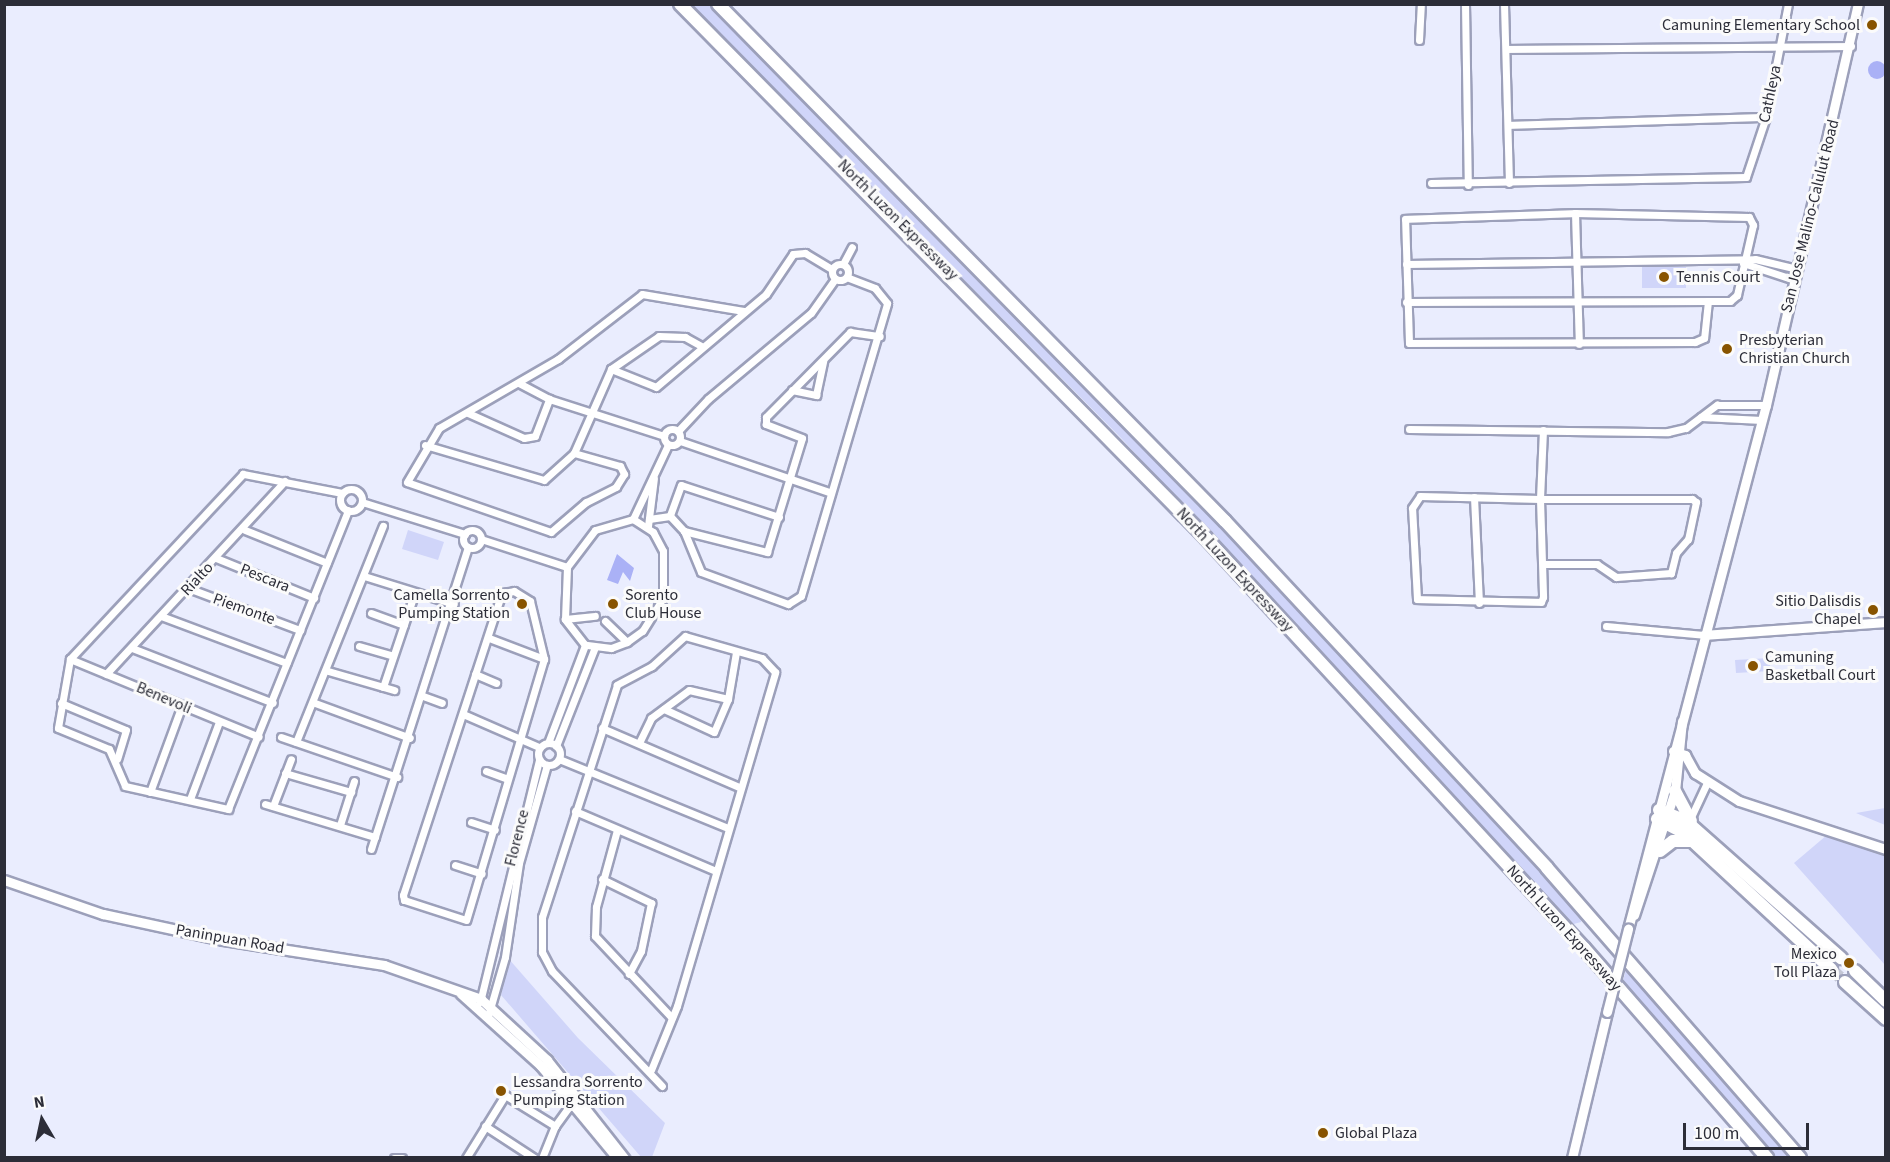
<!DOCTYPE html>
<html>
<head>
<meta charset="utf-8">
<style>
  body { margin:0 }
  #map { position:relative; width:1890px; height:1162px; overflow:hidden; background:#eaedfe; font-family:"Source Sans 3",sans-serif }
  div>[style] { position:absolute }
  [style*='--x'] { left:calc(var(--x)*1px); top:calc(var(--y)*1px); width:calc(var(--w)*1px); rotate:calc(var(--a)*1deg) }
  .green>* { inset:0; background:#d0d5f9 }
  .water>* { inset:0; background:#aab1f6 }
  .round { border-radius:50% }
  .highway-tunnel>* { height:12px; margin-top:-6px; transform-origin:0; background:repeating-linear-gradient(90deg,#c4c7d6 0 12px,transparent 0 18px) }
  .roads { filter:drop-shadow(2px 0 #9ca0ba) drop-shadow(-2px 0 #9ca0ba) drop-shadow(0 2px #9ca0ba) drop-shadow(0 -2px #9ca0ba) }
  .street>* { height:7px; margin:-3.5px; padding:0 3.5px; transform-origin:3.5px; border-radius:3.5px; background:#fff }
  .street>.ring { margin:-3.5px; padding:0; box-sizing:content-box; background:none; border:7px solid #fff; border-radius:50% }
  .secondary>* { height:9px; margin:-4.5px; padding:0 4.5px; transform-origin:4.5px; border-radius:4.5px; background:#fff }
  .highway>* { height:12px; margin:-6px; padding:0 6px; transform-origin:6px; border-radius:6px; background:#fff }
  .bridges { filter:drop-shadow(2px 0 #9ca0ba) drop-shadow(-2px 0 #9ca0ba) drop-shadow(0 2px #9ca0ba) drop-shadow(0 -2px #9ca0ba) }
  .secondary-bridge>* { height:9px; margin:-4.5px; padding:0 4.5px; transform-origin:4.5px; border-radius:4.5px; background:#fff }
  .dots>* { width:16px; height:16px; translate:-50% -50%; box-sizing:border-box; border:3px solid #fbfbfb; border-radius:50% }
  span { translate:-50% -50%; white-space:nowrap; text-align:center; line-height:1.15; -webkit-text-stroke:6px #fbfbfb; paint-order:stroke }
  .poi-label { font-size:16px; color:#2c2d38 }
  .right { translate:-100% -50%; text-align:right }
  .left { translate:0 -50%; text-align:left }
  .street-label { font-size:16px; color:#2c2d38 }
  .frame { position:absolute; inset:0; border:6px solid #2c2d38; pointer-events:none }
  .north { position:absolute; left:12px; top:1090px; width:60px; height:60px; -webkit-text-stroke:4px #fbfbfb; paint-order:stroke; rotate:351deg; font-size:16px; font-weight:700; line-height:24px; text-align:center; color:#2c2d38 }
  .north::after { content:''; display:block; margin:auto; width:21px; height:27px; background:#2c2d38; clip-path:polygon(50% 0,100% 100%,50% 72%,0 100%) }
  .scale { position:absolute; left:1683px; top:1123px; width:126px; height:27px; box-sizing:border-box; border:3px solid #2c2d38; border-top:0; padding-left:8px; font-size:18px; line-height:21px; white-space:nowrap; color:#2c2d38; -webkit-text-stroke:4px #fbfbfb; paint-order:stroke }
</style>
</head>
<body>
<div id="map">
  <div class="green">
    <div style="clip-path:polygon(691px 5px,712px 5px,959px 249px,1506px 831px,1580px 913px,1581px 922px,1570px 925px,1121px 438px)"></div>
    <div style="clip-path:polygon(1642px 267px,1686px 267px,1686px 288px,1642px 288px)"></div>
    <div style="clip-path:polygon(408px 530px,444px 542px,438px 560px,402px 549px)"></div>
    <div style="clip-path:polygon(1770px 658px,1770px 671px,1736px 673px,1735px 660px)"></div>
    <div style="clip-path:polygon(1885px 808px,1885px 825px,1856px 813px)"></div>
    <div style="clip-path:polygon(1827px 835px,1885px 852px,1885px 965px,1794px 863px)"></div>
    <div style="clip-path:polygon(508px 958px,578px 1038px,665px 1123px,652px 1157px,641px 1157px,501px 995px)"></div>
    <div style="clip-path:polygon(1627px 965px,1795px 1157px,1772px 1157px,1622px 985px)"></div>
  </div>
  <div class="water">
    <div class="round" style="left:1868px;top:61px;width:18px;height:18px"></div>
    <div style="clip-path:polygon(617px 554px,634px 568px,630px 581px,623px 572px,618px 584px,607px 580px)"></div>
  </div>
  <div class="highway-tunnel">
    <div style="--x:1831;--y:969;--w:19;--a:43"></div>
  </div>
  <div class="roads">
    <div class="street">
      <div style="--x:1465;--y:4;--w:181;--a:89.1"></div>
      <div style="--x:1504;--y:4;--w:179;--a:88.4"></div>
      <div style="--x:1419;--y:40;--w:36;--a:-87"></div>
      <div style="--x:1507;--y:49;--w:344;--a:-0.5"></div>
      <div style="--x:1509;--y:125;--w:257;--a:-1.8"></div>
      <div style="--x:1431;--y:183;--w:315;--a:-1.1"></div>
      <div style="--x:1746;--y:177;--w:63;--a:-71.6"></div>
      <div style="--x:1766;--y:117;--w:115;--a:-79"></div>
      <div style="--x:1575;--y:213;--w:174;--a:1.3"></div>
      <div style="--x:1749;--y:217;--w:9;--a:63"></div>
      <div style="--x:1753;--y:225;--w:72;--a:102.9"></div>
      <div style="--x:1737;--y:295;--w:9;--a:139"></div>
      <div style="--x:1730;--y:301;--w:22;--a:180"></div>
      <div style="--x:1708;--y:301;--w:37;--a:96"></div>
      <div style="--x:1704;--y:338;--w:10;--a:156"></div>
      <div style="--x:1695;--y:342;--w:286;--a:179.8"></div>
      <div style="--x:1409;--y:343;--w:124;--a:-91.8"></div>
      <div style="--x:1405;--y:219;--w:170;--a:-2"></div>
      <div style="--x:1575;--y:213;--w:131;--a:88.3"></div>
      <div style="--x:1743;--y:263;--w:55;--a:18.1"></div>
      <div class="ring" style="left:832px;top:264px;width:9px;height:9px"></div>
      <div style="--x:843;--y:264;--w:19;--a:-62"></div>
      <div style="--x:1406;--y:264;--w:349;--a:-0.8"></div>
      <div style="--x:1755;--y:259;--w:43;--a:13.4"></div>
      <div style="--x:1406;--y:302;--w:302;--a:-0.2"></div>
      <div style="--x:611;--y:369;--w:48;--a:21.8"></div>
      <div style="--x:656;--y:387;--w:144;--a:-40.2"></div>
      <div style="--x:766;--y:294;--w:48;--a:-56"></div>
      <div style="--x:793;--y:254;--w:12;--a:-5"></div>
      <div style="--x:805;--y:253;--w:31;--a:31"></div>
      <div style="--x:792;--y:390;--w:25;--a:12"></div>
      <div style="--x:816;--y:395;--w:35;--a:-78"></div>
      <div style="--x:549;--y:399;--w:121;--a:17.8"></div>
      <div style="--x:468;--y:413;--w:61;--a:24.1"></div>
      <div style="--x:524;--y:438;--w:11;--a:-10"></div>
      <div style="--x:535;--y:436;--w:40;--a:-69"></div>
      <div style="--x:549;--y:399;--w:34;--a:-152"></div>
      <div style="--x:1701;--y:417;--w:61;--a:2.8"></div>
      <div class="ring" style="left:664px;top:429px;width:9px;height:9px"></div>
      <div style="--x:1409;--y:429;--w:259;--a:0.7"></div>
      <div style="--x:1668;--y:432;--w:18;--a:-13"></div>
      <div style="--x:1686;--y:428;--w:39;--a:-37"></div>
      <div style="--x:1717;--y:405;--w:49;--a:0"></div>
      <div style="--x:1543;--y:430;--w:69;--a:92.5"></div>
      <div style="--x:1540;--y:499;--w:98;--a:88.2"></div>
      <div style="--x:1543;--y:597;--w:5;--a:112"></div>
      <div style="--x:1541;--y:602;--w:124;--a:-178.6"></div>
      <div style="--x:1417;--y:599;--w:91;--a:-93.1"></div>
      <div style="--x:1412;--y:508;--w:14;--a:-56"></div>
      <div style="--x:1420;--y:496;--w:120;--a:1.4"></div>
      <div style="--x:1540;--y:499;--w:152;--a:0"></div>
      <div style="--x:1692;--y:499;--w:5;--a:37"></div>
      <div style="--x:1696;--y:502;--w:38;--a:102"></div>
      <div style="--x:1688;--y:539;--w:18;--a:131"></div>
      <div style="--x:1676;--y:553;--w:21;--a:104"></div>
      <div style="--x:1671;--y:573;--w:55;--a:175.8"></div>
      <div style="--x:1616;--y:577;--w:23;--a:-146"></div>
      <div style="--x:1597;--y:564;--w:54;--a:180"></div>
      <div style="--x:678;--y:431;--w:44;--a:-46.8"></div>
      <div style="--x:708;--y:399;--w:134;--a:-39.9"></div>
      <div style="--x:811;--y:313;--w:42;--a:-54.8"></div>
      <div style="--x:680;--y:441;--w:157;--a:18.9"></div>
      <div style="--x:425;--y:445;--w:124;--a:16.4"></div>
      <div style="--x:544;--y:480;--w:40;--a:-42"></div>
      <div style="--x:574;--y:453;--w:92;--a:-66.2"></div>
      <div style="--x:611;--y:369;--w:58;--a:-34.5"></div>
      <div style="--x:659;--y:336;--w:26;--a:2"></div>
      <div style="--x:685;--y:337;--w:18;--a:29"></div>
      <div style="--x:574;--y:453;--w:48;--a:15.8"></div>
      <div style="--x:620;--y:466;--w:9;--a:63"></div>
      <div style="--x:624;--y:474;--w:15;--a:122"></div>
      <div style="--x:616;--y:487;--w:34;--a:153"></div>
      <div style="--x:586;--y:502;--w:46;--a:139.4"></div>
      <div style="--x:551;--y:532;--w:152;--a:-160.9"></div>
      <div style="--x:407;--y:482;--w:63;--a:-59.3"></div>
      <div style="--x:439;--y:428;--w:138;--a:-30.1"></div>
      <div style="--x:558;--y:359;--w:106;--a:-37.7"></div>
      <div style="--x:642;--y:294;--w:103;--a:9.5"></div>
      <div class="ring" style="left:340px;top:489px;width:15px;height:15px"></div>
      <div style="--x:342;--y:493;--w:101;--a:-169.1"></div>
      <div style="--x:243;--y:474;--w:253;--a:133.1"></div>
      <div style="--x:70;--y:659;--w:70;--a:99.9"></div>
      <div style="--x:58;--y:728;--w:55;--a:22.4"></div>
      <div style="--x:109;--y:749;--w:40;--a:66.6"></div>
      <div style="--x:125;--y:786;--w:106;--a:12.6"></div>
      <div style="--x:228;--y:809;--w:322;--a:-68.1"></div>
      <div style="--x:1474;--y:497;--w:106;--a:87.3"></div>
      <div style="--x:362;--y:502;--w:108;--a:17.3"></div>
      <div style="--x:779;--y:517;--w:103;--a:-161.9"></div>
      <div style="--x:681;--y:485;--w:33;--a:110"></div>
      <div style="--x:670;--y:516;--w:21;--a:47"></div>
      <div style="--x:684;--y:531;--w:44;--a:67.5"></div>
      <div style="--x:701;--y:572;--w:93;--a:20.2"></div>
      <div style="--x:788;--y:604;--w:15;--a:-32"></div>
      <div style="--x:801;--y:596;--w:305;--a:-73.6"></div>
      <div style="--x:887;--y:303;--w:19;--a:-129"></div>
      <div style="--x:875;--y:288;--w:30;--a:-159"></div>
      <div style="--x:633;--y:519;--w:24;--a:33"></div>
      <div style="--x:653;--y:532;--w:21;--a:62"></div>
      <div style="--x:663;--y:551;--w:47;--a:90"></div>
      <div style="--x:663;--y:598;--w:39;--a:122"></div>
      <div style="--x:642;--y:631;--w:19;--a:144"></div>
      <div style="--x:627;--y:642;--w:17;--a:159"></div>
      <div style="--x:611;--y:648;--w:26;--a:-173"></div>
      <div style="--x:585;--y:645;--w:33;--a:-128"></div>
      <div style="--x:565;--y:619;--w:52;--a:-87.8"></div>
      <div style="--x:567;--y:567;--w:46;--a:-52.9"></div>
      <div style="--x:595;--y:530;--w:40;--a:-16"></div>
      <div style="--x:633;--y:519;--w:82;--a:-64.7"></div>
      <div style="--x:649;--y:519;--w:21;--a:-8"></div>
      <div style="--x:648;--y:526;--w:48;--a:-82.9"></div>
      <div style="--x:245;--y:530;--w:88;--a:21.9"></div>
      <div class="ring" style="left:463px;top:530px;width:11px;height:11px"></div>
      <div style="--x:684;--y:531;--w:86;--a:14.2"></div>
      <div style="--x:767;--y:552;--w:119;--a:-72.9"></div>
      <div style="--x:802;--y:438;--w:39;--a:-159"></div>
      <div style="--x:766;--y:424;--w:7;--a:-90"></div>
      <div style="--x:766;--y:417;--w:120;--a:-45.3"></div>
      <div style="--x:850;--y:332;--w:30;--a:8"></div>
      <div style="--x:481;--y:539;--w:90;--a:18"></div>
      <div style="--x:216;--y:558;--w:106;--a:22.2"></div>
      <div style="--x:364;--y:576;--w:94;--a:17.3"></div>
      <div style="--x:188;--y:588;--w:120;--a:20.6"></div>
      <div style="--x:514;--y:591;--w:19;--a:32"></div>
      <div style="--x:530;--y:601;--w:60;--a:76.4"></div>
      <div style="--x:544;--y:659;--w:272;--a:106.6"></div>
      <div style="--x:466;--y:920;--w:65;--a:-162.1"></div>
      <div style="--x:404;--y:900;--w:5;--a:-101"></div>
      <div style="--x:403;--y:895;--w:318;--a:-71.9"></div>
      <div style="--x:502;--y:593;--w:12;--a:-9"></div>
      <div style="--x:371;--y:613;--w:35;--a:20"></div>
      <div style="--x:161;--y:616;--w:134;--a:20.5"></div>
      <div style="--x:565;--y:619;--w:30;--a:-6"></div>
      <div style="--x:605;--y:621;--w:30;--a:44"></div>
      <div style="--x:1606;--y:626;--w:98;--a:5.2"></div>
      <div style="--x:489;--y:638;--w:59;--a:20.9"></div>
      <div style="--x:359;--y:646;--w:35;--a:16"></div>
      <div style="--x:132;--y:648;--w:151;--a:21.3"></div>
      <div style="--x:70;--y:659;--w:204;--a:22.4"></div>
      <div style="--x:328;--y:671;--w:69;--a:16.1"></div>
      <div style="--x:106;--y:674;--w:263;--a:-47.2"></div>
      <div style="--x:475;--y:674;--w:23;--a:23"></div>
      <div style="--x:383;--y:687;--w:100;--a:-71.4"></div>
      <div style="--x:423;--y:696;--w:20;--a:20"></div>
      <div style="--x:61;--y:703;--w:70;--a:22.6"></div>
      <div style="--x:126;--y:730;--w:30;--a:107"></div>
      <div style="--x:315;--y:703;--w:101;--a:20.2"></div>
      <div style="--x:664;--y:709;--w:55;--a:24.7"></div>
      <div style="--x:714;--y:732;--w:36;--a:-67"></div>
      <div style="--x:728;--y:699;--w:48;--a:-80.3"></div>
      <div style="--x:463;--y:714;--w:83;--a:23.5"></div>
      <div style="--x:602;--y:728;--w:151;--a:23.3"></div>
      <div style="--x:281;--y:737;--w:123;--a:19"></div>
      <div style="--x:296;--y:742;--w:233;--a:-68.1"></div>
      <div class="ring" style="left:538px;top:743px;width:15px;height:15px"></div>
      <div style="--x:548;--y:743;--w:105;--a:-69.3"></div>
      <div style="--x:639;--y:743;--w:28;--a:-64"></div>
      <div style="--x:651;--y:718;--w:47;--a:-36.4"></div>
      <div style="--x:689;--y:690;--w:40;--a:13"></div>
      <div style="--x:556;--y:746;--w:106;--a:-68.5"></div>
      <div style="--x:559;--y:759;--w:183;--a:22.2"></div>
      <div style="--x:486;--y:771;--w:23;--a:20"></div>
      <div style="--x:285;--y:773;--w:69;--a:16.1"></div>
      <div style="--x:150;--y:792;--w:93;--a:-69.8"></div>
      <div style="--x:190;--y:799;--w:82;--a:-69.4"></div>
      <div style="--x:265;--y:804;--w:115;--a:16.7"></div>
      <div style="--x:273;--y:806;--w:50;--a:-69"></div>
      <div style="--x:575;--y:811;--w:153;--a:23.1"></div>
      <div style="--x:1691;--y:817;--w:40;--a:-65"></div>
      <div style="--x:471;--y:822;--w:25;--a:18"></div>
      <div style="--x:340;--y:825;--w:46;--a:-72.3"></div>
      <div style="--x:617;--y:830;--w:80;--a:105.3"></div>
      <div style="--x:596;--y:907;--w:29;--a:92"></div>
      <div style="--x:595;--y:936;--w:112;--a:46.8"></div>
      <div style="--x:371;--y:849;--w:317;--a:-72.2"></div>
      <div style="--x:455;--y:865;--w:28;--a:18"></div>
      <div style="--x:602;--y:879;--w:55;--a:26.1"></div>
      <div style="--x:651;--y:903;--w:49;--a:101.8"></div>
      <div style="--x:641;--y:951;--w:26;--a:118"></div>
      <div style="--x:480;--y:1002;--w:249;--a:-76.3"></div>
      <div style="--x:488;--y:1016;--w:61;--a:-73.9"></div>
      <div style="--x:505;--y:957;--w:95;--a:-81.5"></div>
      <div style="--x:519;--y:863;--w:102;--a:-74.1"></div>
      <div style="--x:651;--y:1070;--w:69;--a:-67.9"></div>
      <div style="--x:677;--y:1006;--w:348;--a:-73.6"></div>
      <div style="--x:775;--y:672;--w:19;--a:-133"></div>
      <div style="--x:762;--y:658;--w:80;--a:-164.1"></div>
      <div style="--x:685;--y:636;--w:45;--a:137.7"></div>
      <div style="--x:652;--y:666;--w:40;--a:152"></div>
      <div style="--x:617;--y:685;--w:244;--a:107.9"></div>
      <div style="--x:542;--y:917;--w:35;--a:90"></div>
      <div style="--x:542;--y:952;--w:21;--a:62"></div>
      <div style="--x:552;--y:971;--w:159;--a:46.3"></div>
      <div style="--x:485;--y:1126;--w:59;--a:33.1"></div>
      <div style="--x:394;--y:1158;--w:8;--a:0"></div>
      <div style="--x:466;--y:1158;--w:74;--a:-58.2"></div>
      <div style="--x:505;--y:1095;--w:59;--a:31.8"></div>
      <div style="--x:542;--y:1158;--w:35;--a:-68"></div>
      <div style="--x:555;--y:1126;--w:32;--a:-54"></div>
    </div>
    <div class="secondary">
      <div style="--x:1704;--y:635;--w:182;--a:-4.1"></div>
      <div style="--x:1673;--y:751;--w:13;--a:18"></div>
      <div style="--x:1685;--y:755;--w:21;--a:61"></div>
      <div style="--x:1695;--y:773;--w:52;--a:32.5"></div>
      <div style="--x:1739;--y:801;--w:155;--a:18.1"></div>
      <div style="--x:4;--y:880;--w:105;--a:19"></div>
      <div style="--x:103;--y:914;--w:123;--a:12.2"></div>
      <div style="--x:223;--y:940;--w:163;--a:8.8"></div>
      <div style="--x:384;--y:965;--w:103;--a:19.3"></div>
      <div style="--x:481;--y:999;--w:90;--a:42.7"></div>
      <div style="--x:547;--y:1060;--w:125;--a:51.8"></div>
      <div style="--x:1634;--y:915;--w:131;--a:-71.7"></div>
      <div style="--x:1675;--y:791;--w:70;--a:-84.3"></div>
      <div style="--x:1628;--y:929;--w:542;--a:-75.25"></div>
      <div style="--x:1766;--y:405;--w:411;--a:-77.1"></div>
      <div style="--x:461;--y:994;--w:108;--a:42"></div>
      <div style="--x:541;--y:1066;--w:119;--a:50.4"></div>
      <div style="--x:1572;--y:1158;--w:150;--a:-76.5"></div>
    </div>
    <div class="highway">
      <div style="--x:680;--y:4;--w:750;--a:45.43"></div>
      <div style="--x:1206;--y:538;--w:558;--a:47.33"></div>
      <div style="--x:1584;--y:948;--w:279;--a:48.9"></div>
      <div style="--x:718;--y:4;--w:724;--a:45.56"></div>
      <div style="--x:1225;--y:521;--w:473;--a:47.1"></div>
      <div style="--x:1547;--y:868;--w:385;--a:48.9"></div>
      <div style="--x:1675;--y:791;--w:34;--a:62"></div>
      <div style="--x:1659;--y:810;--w:29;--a:22"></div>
      <div style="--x:1686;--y:821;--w:207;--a:41.5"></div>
      <div style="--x:1657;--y:819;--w:29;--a:27"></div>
      <div style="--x:1683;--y:832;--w:202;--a:42.8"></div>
      <div style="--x:1660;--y:851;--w:16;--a:-38"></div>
      <div style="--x:1673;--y:841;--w:19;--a:0"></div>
      <div style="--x:1855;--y:971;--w:43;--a:44.1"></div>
      <div style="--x:1845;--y:982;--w:55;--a:42.1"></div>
    </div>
  </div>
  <div class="bridges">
    <div class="secondary-bridge">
      <div style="--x:1607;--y:1012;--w:86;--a:-75.8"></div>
    </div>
  </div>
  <div class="dots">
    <div style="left:1872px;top:25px;background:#885400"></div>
    <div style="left:1664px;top:277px;background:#885400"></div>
    <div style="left:1727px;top:349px;background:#885400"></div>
    <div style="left:522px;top:604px;background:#885400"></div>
    <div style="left:613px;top:604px;background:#885400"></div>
    <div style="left:1873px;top:610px;background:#885400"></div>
    <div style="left:1753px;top:666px;background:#885400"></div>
    <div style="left:1849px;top:963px;background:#885400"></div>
    <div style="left:501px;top:1091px;background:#885400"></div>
    <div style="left:1323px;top:1133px;background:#885400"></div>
  </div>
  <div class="poi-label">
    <span class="right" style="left:1860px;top:25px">Camuning Elementary School</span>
    <span class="left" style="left:1676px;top:277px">Tennis Court</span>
    <span class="left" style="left:1739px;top:349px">Presbyterian<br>Christian Church</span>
    <span class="right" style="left:510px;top:604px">Camella Sorrento<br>Pumping Station</span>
    <span class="left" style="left:625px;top:604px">Sorento<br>Club House</span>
    <span class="right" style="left:1861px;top:610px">Sitio Dalisdis<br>Chapel</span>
    <span class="left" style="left:1765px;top:666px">Camuning<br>Basketball Court</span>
    <span class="right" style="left:1837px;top:963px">Mexico<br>Toll Plaza</span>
    <span class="left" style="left:513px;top:1091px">Lessandra Sorrento<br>Pumping Station</span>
    <span class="left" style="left:1335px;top:1133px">Global Plaza</span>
  </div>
  <div class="street-label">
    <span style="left:1770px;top:94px;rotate:-78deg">Cathleya</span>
    <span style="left:1810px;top:216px;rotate:-76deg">San Jose Malino-Calulut Road</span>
    <span style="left:898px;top:220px;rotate:45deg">North Luzon Expressway</span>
    <span style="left:1235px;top:570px;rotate:47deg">North Luzon Expressway</span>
    <span style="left:265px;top:578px;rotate:22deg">Pescara</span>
    <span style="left:197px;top:579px;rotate:-47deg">Rialto</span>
    <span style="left:244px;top:609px;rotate:20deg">Piemonte</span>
    <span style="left:164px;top:698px;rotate:23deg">Benevoli</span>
    <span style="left:517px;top:838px;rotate:-76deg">Florence</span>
    <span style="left:1564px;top:928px;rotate:48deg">North Luzon Expressway</span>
    <span style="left:230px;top:939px;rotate:10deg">Paninpuan Road</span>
  </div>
  <div class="frame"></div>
  <div class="north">N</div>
  <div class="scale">100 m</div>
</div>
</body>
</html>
